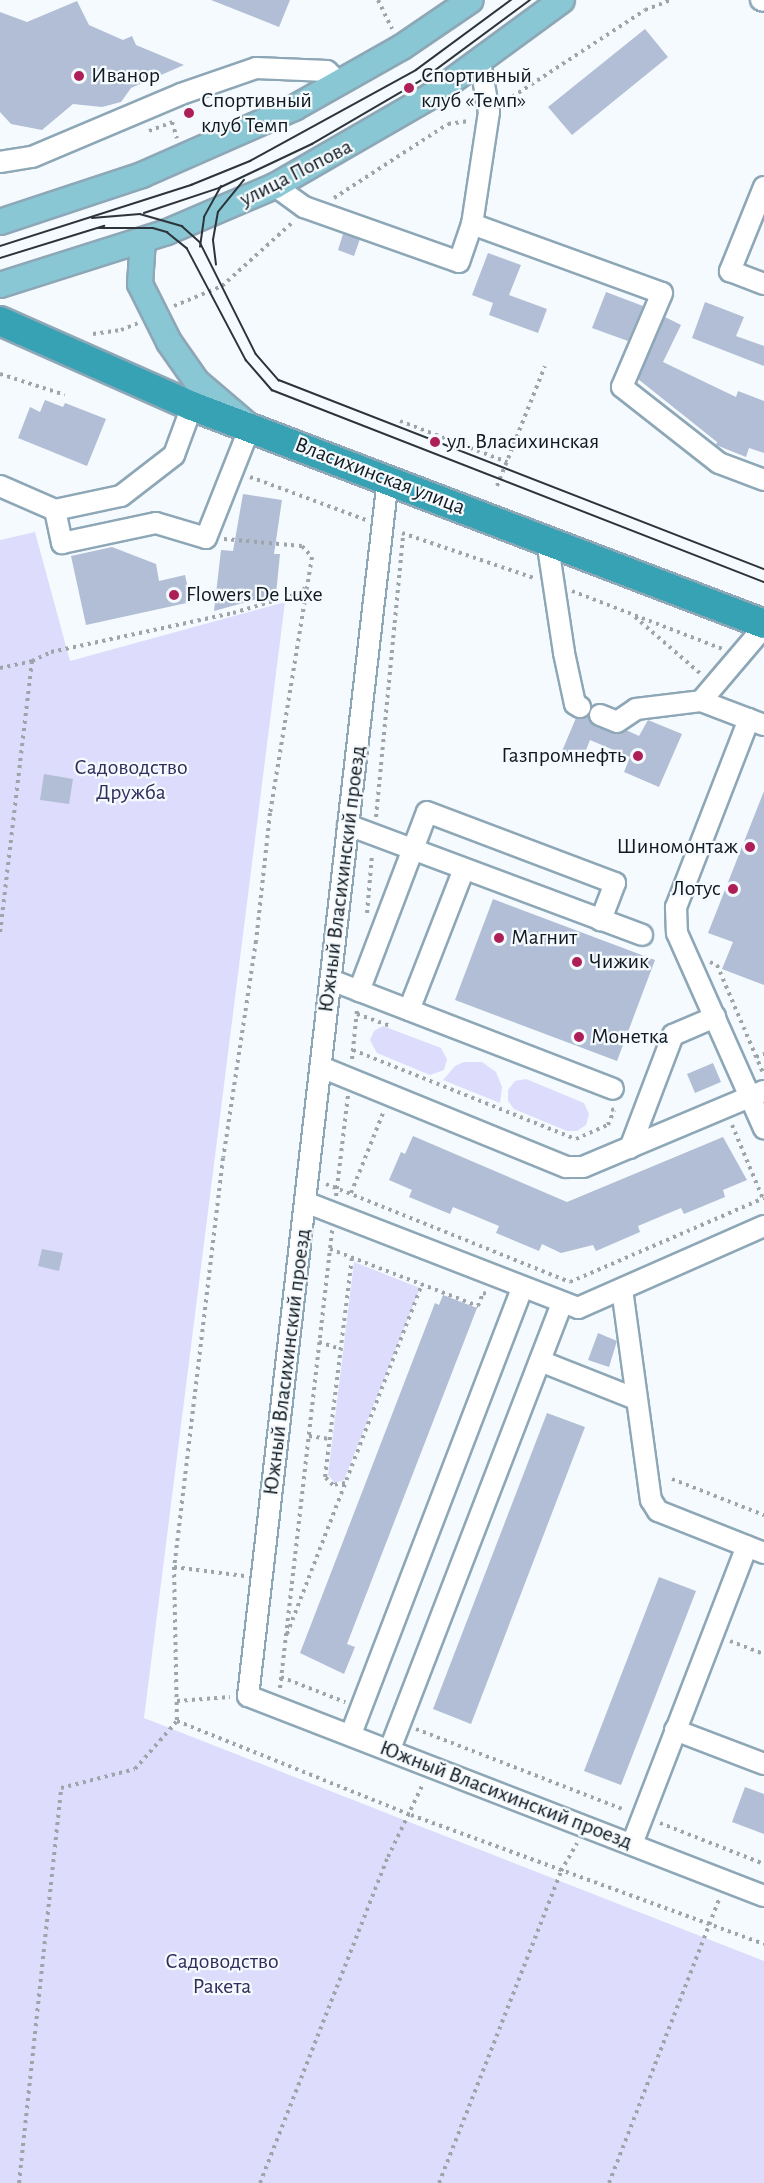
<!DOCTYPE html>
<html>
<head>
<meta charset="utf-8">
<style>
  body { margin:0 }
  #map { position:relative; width:764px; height:2183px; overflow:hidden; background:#f4fafd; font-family:"Alegreya Sans",sans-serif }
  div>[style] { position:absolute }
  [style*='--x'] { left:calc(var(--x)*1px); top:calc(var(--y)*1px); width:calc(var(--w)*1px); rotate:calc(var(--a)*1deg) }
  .green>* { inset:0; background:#dedcfc }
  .building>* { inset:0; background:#b1bed5 }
  .path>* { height:4px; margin-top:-2px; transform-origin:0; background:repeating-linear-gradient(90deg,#9ea5a9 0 3px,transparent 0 7.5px) }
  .roads { filter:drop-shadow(2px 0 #8ea7b7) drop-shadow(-2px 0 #8ea7b7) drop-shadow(0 2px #8ea7b7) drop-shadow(0 -2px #8ea7b7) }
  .minor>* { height:20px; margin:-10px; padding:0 10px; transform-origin:10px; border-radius:10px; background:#fff }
  .major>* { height:24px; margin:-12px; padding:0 12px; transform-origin:12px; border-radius:12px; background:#88c7d3 }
  .highway>* { height:28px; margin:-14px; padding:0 14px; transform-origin:14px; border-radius:14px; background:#38a2b5 }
  .tram>* { height:1.5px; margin:-0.75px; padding:0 0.75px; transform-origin:0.75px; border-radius:0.75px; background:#2c343a }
  .dots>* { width:16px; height:16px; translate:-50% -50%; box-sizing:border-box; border:3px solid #f4fafd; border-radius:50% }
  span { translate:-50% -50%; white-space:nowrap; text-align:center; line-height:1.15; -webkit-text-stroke:4.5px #f4fafd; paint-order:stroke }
  .poi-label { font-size:22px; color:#111a20 }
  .left { translate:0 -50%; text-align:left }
  .right { translate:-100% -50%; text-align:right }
  .street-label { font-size:22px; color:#111a20 }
  .park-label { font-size:22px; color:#332c5c }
</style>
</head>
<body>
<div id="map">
  <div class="green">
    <div style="clip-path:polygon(35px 532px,70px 661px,285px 602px,144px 1718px,764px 1961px,764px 2183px,0 2183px,0 540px)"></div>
    <div style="clip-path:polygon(383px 1026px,441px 1048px,447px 1059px,444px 1070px,430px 1075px,377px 1053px,370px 1040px,374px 1031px)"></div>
    <div style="clip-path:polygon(464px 1062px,482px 1062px,496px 1072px,502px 1087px,500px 1103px,443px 1080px,455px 1066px)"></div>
    <div style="clip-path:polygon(526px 1079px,584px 1103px,589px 1114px,586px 1125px,577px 1131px,567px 1131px,514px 1109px,508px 1101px,508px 1090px,515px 1081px)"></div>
    <div style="clip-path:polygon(354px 1262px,420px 1288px,344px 1480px,335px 1483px,328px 1475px)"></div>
  </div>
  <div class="building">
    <div style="clip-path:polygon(211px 0,290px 0,279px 27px)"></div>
    <div style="clip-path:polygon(77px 1px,89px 25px,123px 40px,132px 36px,136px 45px,184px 65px,131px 88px,121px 102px,102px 107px,73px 104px,42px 130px,11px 124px,0 112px,0 12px,27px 22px)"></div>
    <div style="clip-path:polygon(645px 29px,668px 57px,572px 135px,548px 107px)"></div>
    <div style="clip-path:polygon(343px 234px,360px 239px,354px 256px,338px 250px)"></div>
    <div style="clip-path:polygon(488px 253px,521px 265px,509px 295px,547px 309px,538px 333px,489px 315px,493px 303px,472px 295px)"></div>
    <div style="clip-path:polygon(606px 292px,643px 306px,628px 341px,592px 328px)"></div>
    <div style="clip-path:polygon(705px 302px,744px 317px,736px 336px,764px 346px,764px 366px,692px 338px)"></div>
    <div style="clip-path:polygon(665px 317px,681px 325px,663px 362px,736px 397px,738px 391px,764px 401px,764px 453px,749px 448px,746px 457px,716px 445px,717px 442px,638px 379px)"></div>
    <div style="clip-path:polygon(45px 400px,63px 407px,65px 403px,106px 419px,87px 466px,18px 438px,30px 407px,40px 412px)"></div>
    <div style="clip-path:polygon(243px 494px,282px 500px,274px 554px,280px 554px,276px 594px,214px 611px,221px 550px,233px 551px)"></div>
    <div style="clip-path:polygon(112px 547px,156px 564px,159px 581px,185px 575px,191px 602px,86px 625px,71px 556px)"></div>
    <div style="clip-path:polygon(588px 715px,595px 726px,613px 733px,626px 730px,639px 736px,648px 720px,682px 734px,659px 787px,624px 772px,630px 757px,590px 740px,582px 760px,562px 751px,576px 718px)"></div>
    <div style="clip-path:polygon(44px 774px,73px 779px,69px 804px,40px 800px)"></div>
    <div style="clip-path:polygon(764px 791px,764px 985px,722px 969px,733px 942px,708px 933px)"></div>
    <div style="clip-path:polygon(493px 899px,655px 960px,617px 1061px,455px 1000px)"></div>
    <div style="clip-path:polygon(713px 1063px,721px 1082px,695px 1093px,687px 1074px)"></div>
    <div style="clip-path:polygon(413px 1136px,567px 1202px,723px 1137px,747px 1180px,723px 1190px,725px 1197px,684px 1214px,681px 1208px,638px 1226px,640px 1232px,596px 1251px,593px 1245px,561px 1253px,542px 1244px,539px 1251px,496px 1233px,499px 1226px,475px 1216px,453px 1207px,450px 1214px,409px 1197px,412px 1190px,389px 1180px,401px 1152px,405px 1154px)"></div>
    <div style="clip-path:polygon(42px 1249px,63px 1253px,59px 1271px,38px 1266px)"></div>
    <div style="clip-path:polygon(443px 1295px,477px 1308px,347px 1644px,355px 1647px,344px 1674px,300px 1653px,435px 1303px,439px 1305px)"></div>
    <div style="clip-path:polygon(598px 1333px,617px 1341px,609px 1367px,588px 1360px)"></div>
    <div style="clip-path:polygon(547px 1413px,585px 1427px,471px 1724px,433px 1709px)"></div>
    <div style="clip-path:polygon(659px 1577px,696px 1591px,621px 1785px,584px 1771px)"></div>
    <div style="clip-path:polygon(745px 1787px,764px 1794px,764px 1834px,732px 1822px)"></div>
  </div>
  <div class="path">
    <div style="--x:378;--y:0;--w:32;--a:64"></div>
    <div style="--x:506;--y:101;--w:166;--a:-33.2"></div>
    <div style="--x:645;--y:10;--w:28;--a:-21"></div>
    <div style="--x:149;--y:131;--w:25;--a:-21"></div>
    <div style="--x:172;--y:122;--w:17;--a:73"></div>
    <div style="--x:334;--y:198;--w:136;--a:-33"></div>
    <div style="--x:448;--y:124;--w:21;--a:-8"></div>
    <div style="--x:174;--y:306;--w:52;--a:-22.6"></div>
    <div style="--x:222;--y:286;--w:97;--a:-42.1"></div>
    <div style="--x:93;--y:334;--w:28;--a:-8"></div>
    <div style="--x:121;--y:330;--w:18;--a:-22"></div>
    <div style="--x:0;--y:374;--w:68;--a:17.9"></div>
    <div style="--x:400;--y:421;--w:115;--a:21"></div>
    <div style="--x:250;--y:477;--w:124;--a:20.3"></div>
    <div style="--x:497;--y:486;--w:129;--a:-68.2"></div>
    <div style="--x:402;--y:533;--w:139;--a:18.8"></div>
    <div style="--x:224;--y:539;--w:78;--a:5.1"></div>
    <div style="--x:302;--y:546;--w:15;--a:48"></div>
    <div style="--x:312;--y:557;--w:259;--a:99.3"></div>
    <div style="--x:270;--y:813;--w:129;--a:96.2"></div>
    <div style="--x:256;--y:941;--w:219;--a:98.6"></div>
    <div style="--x:223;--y:1158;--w:412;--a:96.8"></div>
    <div style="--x:174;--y:1567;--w:154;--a:88.9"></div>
    <div style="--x:177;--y:1721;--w:252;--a:21.9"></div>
    <div style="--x:411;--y:1815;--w:376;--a:20.1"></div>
    <div style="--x:572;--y:591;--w:161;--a:21.1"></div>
    <div style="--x:635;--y:617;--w:89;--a:40.9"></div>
    <div style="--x:32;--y:661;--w:21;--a:-25"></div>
    <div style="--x:51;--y:652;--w:186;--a:-12.1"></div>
    <div style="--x:233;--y:613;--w:67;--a:-16.5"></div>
    <div style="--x:297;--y:594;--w:10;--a:-37"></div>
    <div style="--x:0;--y:668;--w:33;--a:-12"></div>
    <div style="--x:32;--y:661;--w:274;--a:96.7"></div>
    <div style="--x:376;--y:817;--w:283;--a:-84.5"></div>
    <div style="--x:367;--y:913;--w:58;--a:-85.1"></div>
    <div style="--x:710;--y:962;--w:8;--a:23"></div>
    <div style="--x:717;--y:965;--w:120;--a:66.9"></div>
    <div style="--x:357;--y:1014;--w:35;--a:20"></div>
    <div style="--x:353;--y:1050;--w:240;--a:21.8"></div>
    <div style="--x:576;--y:1139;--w:35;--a:-24"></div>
    <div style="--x:608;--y:1125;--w:16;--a:-68"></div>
    <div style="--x:614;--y:1110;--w:3;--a:-162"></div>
    <div style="--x:756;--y:1057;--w:9;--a:-21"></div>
    <div style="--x:352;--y:1059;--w:49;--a:-84.2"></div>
    <div style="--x:732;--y:1125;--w:82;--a:67.2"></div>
    <div style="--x:326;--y:1184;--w:263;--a:21.9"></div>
    <div style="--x:570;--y:1282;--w:211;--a:-23.4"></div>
    <div style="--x:351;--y:1193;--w:86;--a:-68.2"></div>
    <div style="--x:336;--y:1196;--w:101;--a:-83.2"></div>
    <div style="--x:330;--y:1249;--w:159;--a:21.1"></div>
    <div style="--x:478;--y:1306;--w:14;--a:-69"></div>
    <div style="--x:483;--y:1293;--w:4;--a:14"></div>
    <div style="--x:319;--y:1342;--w:23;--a:18"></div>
    <div style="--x:309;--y:1436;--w:21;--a:8"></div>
    <div style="--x:672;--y:1479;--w:99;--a:21.4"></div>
    <div style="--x:345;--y:1483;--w:12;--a:171"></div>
    <div style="--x:333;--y:1485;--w:11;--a:-135"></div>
    <div style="--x:325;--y:1477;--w:222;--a:-83"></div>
    <div style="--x:174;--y:1567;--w:71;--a:7.3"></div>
    <div style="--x:287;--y:1634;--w:375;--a:-68.9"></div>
    <div style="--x:730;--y:1641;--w:36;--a:21"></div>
    <div style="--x:281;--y:1677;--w:69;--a:21.3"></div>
    <div style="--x:280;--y:1688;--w:461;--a:-83.5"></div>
    <div style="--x:177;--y:1701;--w:53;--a:-4.3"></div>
    <div style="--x:416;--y:1729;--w:224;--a:21.2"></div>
    <div style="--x:660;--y:1823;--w:112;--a:21.5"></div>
    <div style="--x:19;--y:2183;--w:397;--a:-83.9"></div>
    <div style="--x:61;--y:1788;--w:76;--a:-14.4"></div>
    <div style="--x:135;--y:1769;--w:64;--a:-48.8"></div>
    <div style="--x:260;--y:2183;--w:350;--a:-68.6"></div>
    <div style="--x:388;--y:1857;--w:81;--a:-64.4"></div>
    <div style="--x:439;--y:2183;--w:335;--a:-68.6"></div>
    <div style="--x:561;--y:1871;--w:32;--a:-60"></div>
    <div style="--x:609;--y:2183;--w:305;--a:-68.8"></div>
  </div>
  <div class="roads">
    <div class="minor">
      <div style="--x:761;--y:0;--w:3;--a:18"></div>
      <div style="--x:480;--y:62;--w:51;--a:79.8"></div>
      <div style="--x:489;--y:112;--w:113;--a:98.6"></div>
      <div style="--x:472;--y:224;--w:202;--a:20"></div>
      <div style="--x:662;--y:293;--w:102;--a:113.1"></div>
      <div style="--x:622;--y:387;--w:123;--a:38.1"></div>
      <div style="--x:719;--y:463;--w:48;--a:20.7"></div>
      <div style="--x:0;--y:162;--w:32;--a:-9"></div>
      <div style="--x:32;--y:157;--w:162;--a:-22.9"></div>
      <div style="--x:181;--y:94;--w:79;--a:-19.1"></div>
      <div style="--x:256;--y:68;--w:71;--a:2.4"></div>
      <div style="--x:327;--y:71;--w:17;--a:45"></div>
      <div style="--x:275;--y:186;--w:36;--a:36"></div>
      <div style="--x:304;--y:207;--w:164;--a:19.5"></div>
      <div style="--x:459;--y:262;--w:40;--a:-71.1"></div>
      <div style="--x:764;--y:187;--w:91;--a:112"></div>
      <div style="--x:730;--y:271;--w:36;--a:21"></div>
      <div style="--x:388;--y:479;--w:1225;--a:96.56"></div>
      <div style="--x:248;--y:1696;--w:553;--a:21.19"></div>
      <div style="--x:0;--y:486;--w:60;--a:23.6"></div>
      <div style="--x:55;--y:510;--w:67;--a:-12"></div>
      <div style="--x:121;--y:496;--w:67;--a:-37.7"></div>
      <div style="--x:174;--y:455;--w:52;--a:-69.8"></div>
      <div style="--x:55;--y:510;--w:34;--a:78"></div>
      <div style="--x:62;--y:543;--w:96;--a:-12"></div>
      <div style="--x:156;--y:523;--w:52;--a:16.7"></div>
      <div style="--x:206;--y:538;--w:119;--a:-68.4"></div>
      <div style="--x:547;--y:540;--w:114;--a:81.4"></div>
      <div style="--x:564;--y:653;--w:52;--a:77.8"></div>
      <div style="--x:575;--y:704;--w:6;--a:31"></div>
      <div style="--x:701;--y:701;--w:67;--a:20.9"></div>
      <div style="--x:600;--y:715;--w:18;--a:22"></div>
      <div style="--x:617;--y:722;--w:23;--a:-34"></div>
      <div style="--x:636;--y:709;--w:65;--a:-7"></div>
      <div style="--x:701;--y:701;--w:97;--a:-49.6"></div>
      <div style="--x:749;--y:719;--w:202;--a:111.2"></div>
      <div style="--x:676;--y:907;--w:26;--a:88"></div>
      <div style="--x:677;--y:933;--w:214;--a:66"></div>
      <div style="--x:348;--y:825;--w:314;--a:20.5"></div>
      <div style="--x:331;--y:980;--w:302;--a:21.1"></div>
      <div style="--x:359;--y:991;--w:191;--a:-69.2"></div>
      <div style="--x:427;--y:812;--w:201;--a:20.7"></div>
      <div style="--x:615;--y:883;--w:40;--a:111"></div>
      <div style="--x:409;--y:1010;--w:151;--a:-68.7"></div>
      <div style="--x:321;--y:1067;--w:265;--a:22.2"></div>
      <div style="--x:566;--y:1167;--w:17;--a:0"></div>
      <div style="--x:583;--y:1167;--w:196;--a:-22.8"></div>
      <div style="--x:630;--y:1148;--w:121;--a:-69.2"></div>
      <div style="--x:673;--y:1035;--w:46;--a:-23.2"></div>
      <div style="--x:305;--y:1202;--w:293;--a:21.2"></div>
      <div style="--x:578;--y:1308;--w:203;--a:-23.8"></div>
      <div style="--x:622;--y:1289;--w:213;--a:82.2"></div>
      <div style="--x:651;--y:1500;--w:13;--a:58"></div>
      <div style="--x:658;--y:1511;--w:114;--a:21.6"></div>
      <div style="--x:540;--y:1361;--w:103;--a:21.6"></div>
      <div style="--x:675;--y:1730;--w:95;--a:20.9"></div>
      <div style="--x:351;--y:1734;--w:477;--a:-69"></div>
      <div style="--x:390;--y:1749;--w:477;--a:-68.9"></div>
      <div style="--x:632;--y:1844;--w:319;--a:-68.9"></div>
    </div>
    <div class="major">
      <div style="--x:0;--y:222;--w:150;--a:-18.3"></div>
      <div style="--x:142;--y:175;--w:166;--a:-23.8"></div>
      <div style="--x:294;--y:108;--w:124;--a:-29.5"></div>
      <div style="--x:402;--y:47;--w:83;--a:-34.3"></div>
      <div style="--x:143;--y:240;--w:44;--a:93.9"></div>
      <div style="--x:140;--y:284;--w:65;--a:63.4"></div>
      <div style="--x:169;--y:342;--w:49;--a:55"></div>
      <div style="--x:197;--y:382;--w:62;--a:40.4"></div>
      <div style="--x:0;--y:285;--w:175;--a:-17.6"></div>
      <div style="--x:167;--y:232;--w:117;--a:-23.1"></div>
      <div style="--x:275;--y:186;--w:180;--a:-30"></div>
      <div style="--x:431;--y:96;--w:162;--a:-36.2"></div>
    </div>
    <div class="highway">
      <div style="--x:0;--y:321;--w:210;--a:23.9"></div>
      <div style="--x:192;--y:406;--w:612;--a:20.86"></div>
    </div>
  </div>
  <div class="tram">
    <div style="--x:144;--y:213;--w:79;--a:-18.4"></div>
    <div style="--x:219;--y:188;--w:103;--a:-25.3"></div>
    <div style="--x:312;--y:144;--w:127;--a:-30.2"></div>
    <div style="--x:422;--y:80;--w:134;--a:-36.5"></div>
    <div style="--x:92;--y:218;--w:48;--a:-4.8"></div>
    <div style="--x:140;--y:214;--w:44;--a:15.9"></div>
    <div style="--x:182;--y:226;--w:24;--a:42"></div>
    <div style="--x:200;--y:242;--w:125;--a:63.4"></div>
    <div style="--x:256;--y:354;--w:35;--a:49"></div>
    <div style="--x:279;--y:380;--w:521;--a:21.29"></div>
    <div style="--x:98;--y:228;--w:55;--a:0"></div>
    <div style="--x:153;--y:228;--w:15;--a:16"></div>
    <div style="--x:167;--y:232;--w:26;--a:39"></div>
    <div style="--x:187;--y:248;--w:127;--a:62.2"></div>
    <div style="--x:246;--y:360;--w:40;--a:49"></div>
    <div style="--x:272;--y:390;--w:528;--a:21.32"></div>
    <div style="--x:0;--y:246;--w:201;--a:-17.7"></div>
    <div style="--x:191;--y:185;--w:64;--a:-22.1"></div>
    <div style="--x:250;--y:161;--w:189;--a:-28.7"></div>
    <div style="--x:416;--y:70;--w:118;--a:-36.4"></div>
    <div style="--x:200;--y:247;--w:30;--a:-82"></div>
    <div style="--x:204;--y:217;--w:35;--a:-61"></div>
    <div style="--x:0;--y:258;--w:109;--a:-17.1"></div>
    <div style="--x:216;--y:265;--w:25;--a:-97"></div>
    <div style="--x:213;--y:240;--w:28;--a:-80"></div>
    <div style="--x:218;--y:212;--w:41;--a:-50.9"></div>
  </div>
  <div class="dots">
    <div style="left:79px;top:76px;background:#ae1f58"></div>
    <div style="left:409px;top:88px;background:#ae1f58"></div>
    <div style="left:189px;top:113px;background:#ae1f58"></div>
    <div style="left:435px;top:442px;background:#ae1f58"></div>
    <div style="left:174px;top:595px;background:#ae1f58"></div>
    <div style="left:638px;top:756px;background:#ae1f58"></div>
    <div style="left:750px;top:847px;background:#ae1f58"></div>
    <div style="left:733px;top:889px;background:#ae1f58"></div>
    <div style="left:499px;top:938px;background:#ae1f58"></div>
    <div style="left:577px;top:962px;background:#ae1f58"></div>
    <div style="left:579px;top:1037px;background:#ae1f58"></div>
  </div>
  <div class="poi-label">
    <span class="left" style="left:421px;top:88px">Спортивный<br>клуб «Темп»</span>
    <span class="left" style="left:91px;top:76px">Иванор</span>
    <span class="left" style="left:201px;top:113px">Спортивный<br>клуб Темп</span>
    <span class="left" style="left:447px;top:442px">ул. Власихинская</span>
    <span class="left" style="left:186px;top:595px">Flowers De Luxe</span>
    <span class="right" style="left:626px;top:756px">Газпромнефть</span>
    <span class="right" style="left:738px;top:847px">Шиномонтаж</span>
    <span class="right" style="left:721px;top:889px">Лотус</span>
    <span class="left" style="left:511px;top:938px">Магнит</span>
    <span class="left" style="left:589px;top:962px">Чижик</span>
    <span class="left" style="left:591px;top:1037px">Монетка</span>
  </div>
  <div class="street-label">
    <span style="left:296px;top:173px;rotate:-27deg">улица Попова</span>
    <span style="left:380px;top:476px;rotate:21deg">Власихинская улица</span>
    <span style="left:342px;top:879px;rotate:-83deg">Южный Власихинский проезд</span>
    <span style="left:287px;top:1362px;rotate:-83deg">Южный Власихинский проезд</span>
    <span style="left:506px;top:1795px;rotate:21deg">Южный Власихинский проезд</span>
  </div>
  <div class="park-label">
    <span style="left:131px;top:780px">Садоводство<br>Дружба</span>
    <span style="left:222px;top:1974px">Садоводство<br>Ракета</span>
  </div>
</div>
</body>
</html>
